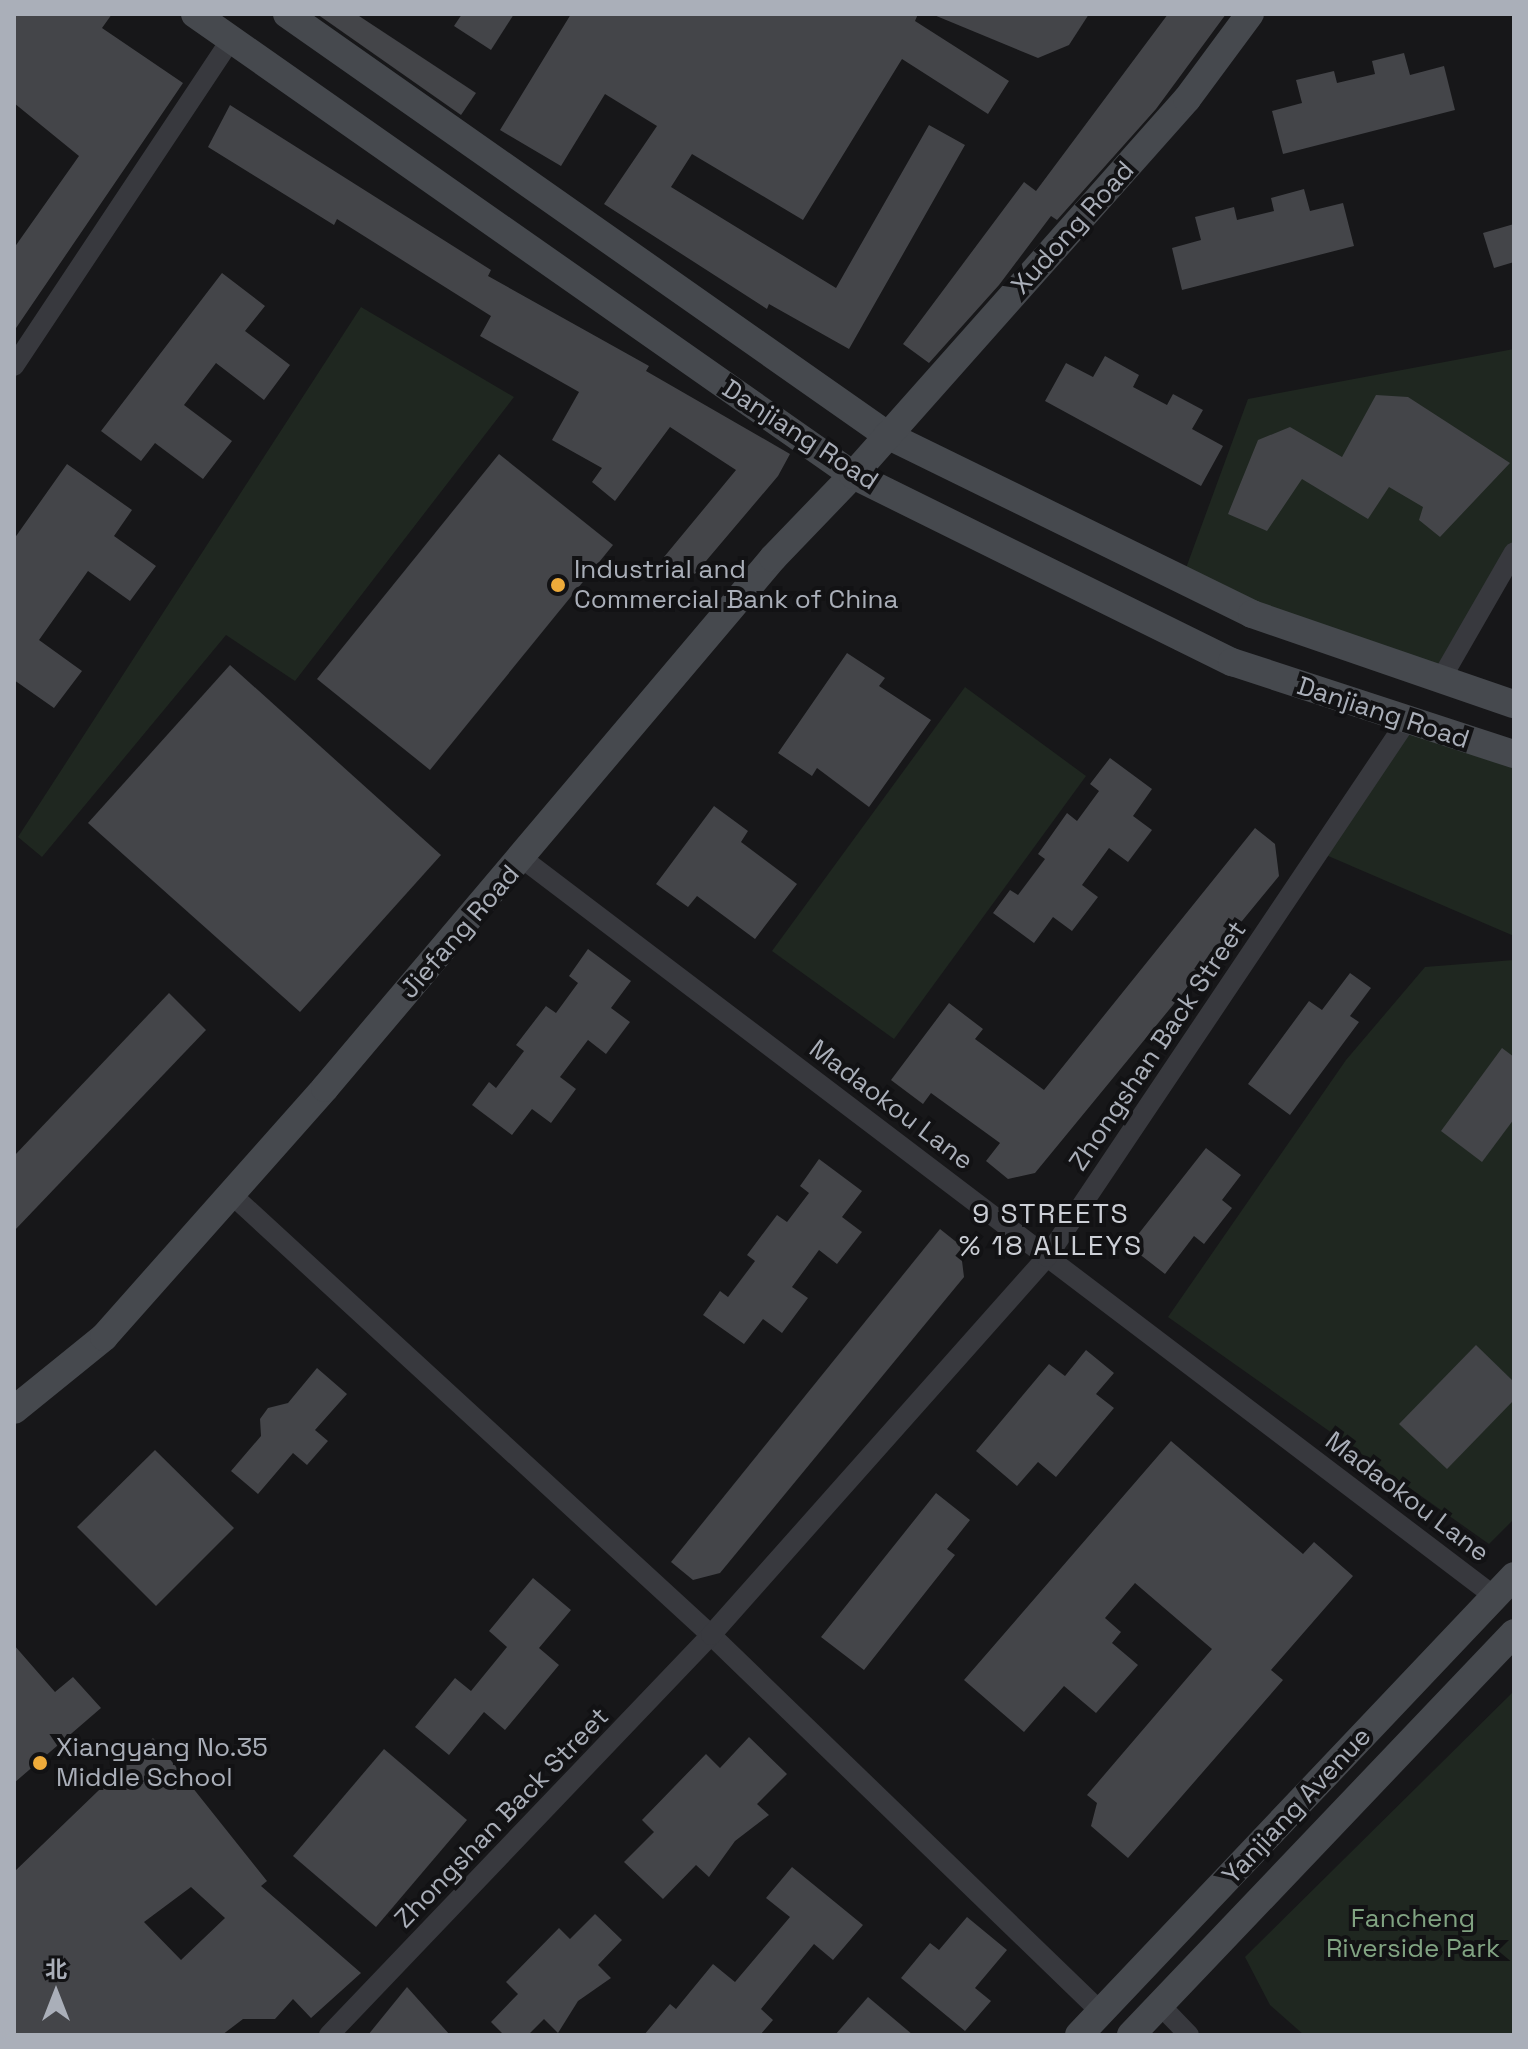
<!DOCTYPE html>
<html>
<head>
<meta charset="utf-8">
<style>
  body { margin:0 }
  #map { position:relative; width:1528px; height:2049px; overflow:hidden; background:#171719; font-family:"Space Grotesk","Noto Sans SC",sans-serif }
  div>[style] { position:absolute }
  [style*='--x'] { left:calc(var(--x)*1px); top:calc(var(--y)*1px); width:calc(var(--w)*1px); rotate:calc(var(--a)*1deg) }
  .green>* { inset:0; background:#1f2720 }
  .building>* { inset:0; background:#444549 }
  .street>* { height:20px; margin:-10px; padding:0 10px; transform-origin:10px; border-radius:10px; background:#38393e }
  .secondary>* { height:28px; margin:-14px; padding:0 14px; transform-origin:14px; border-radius:14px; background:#46494e }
  .dots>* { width:22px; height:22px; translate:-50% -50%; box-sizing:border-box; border:4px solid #121214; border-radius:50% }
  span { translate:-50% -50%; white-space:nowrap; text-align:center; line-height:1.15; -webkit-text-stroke:8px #121214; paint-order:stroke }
  .street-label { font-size:26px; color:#aaafb9 }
  .poi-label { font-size:26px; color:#aaafb9 }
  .left { translate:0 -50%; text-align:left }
  .park-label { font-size:26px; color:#81a382 }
  .neighbourhood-label { font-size:28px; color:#cbced5; letter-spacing:2px }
  .frame { position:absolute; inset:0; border:16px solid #aaafb9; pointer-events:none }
  .north { position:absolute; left:16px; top:1953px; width:80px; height:80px; -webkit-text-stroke:6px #121214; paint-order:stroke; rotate:0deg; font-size:22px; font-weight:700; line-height:32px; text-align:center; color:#aaafb9 }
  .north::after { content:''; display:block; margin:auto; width:28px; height:36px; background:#aaafb9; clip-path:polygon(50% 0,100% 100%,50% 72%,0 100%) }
</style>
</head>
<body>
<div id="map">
  <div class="green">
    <div style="clip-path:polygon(361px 307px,514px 397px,295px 681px,226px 635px,42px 857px,18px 837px)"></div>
    <div style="clip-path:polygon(1514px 349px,1514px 552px,1441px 679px,1182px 579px,1248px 399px)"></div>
    <div style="clip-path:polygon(965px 687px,1086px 776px,894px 1039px,772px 951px)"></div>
    <div style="clip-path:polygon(1406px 722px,1514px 754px,1514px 936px,1319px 852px)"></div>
    <div style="clip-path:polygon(1514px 960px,1514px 1519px,1489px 1544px,1168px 1317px,1346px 1060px,1425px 967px)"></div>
    <div style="clip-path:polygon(1514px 1691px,1514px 2035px,1304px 2035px,1270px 2005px,1245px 1957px)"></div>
  </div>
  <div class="building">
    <div style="clip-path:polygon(14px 14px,112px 14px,102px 28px,183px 83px,14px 331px,14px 248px,79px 156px,14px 103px)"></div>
    <div style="clip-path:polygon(317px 14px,356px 14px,476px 93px,461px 115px)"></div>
    <div style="clip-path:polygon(462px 14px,514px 14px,491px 50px,454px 26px)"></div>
    <div style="clip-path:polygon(571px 14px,918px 14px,915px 21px,1009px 81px,988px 114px,902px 59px,803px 220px,692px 154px,671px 187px,836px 288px,929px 125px,965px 145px,849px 349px,769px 304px,767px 309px,604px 204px,657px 126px,605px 94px,561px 166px,500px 130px)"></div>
    <div style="clip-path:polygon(1089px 14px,1069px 45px,1038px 58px,934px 15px)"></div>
    <div style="clip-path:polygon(1168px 14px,1226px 14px,1156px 109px,1057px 220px,1051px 216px,999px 285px,929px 363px,903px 344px,1024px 182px,1036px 191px)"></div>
    <div style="clip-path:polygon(1404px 53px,1410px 75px,1444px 66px,1455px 110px,1283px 154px,1272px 111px,1302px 103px,1296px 80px,1334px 71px,1337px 83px,1375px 74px,1372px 61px)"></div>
    <div style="clip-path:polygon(230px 105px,491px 270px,488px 276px,649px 366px,646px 371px,790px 454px,778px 476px,695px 574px,664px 557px,736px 470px,670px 427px,615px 501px,592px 482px,602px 468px,552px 440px,579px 392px,480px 336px,491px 316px,337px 219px,334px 225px,208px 147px)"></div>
    <div style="clip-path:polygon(1304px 189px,1310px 211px,1343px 203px,1354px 246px,1182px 290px,1172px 248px,1201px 240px,1195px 217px,1234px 207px,1237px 220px,1274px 211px,1271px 198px)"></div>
    <div style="clip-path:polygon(1514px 224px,1514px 262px,1494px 268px,1483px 233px)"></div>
    <div style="clip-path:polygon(222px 273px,265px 306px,245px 331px,290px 365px,264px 400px,216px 363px,184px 405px,232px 441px,203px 479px,155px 443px,141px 461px,101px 431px)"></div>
    <div style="clip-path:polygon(1105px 356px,1139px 375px,1133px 387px,1167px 405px,1173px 394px,1203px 410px,1192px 429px,1223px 446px,1201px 486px,1045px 401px,1066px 363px,1093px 377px)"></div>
    <div style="clip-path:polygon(1376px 395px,1408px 397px,1510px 463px,1440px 537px,1419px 520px,1423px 507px,1389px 487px,1368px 519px,1302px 479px,1267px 531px,1228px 514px,1258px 440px,1290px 427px,1342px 457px)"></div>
    <div style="clip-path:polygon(499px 454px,613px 545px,430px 770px,317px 679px)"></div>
    <div style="clip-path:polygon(67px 464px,132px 510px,114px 536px,156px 566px,130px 601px,88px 571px,39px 640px,82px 671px,54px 708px,14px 680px,14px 539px)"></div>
    <div style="clip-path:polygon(847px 653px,885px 678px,879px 686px,931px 720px,869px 807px,817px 768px,812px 776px,778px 753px)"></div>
    <div style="clip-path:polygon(230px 665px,441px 855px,300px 1012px,88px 823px)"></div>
    <div style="clip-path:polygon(1110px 758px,1152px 789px,1133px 816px,1152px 830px,1128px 862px,1109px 848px,1082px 885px,1098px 897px,1072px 931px,1053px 917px,1034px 943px,993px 913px,1010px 890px,1018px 895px,1045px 859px,1038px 854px,1067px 813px,1077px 821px,1099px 791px,1090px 784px)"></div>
    <div style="clip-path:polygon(714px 806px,748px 831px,741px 842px,797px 884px,755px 939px,697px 896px,688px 907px,656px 884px)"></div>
    <div style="clip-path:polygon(1255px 828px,1275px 844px,1279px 876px,1035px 1173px,1008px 1179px,986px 1161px,1000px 1143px,931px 1093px,923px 1104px,891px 1080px,949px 1003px,983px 1029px,975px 1039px,1044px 1090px)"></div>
    <div style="clip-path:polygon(588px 949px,631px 981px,611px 1008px,630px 1022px,606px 1054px,588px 1040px,560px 1077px,576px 1089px,551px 1123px,532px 1109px,512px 1135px,472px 1105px,489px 1082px,496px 1088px,524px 1051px,516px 1045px,546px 1006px,556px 1013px,578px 983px,569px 976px)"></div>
    <div style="clip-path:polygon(1350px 973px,1371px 988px,1350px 1016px,1359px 1022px,1290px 1115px,1248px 1084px,1309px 1001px,1322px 1010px)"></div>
    <div style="clip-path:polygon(169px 993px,206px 1030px,14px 1231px,14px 1156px)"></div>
    <div style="clip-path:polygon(1502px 1048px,1514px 1057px,1514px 1119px,1482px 1162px,1441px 1131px)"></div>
    <div style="clip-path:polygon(1206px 1148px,1241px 1175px,1222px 1200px,1232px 1208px,1204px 1244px,1194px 1236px,1165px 1274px,1129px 1246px)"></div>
    <div style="clip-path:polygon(819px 1159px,862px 1191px,842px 1217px,862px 1232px,837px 1264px,819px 1250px,792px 1287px,808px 1298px,782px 1333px,763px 1319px,744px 1344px,703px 1315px,720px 1291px,728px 1297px,755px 1261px,747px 1255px,777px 1215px,787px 1222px,809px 1193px,800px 1186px)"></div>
    <div style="clip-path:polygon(940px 1229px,960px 1245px,964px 1277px,720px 1573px,693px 1580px,671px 1562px)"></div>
    <div style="clip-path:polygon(1476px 1345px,1514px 1382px,1514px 1400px,1447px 1469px,1399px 1424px)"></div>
    <div style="clip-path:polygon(1086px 1350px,1114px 1373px,1096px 1394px,1114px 1408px,1056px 1477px,1038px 1462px,1017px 1486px,976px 1451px,1049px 1364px,1065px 1376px)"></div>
    <div style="clip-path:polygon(317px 1368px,347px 1394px,315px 1430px,328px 1441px,307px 1465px,293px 1453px,258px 1494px,231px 1471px,261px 1436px,260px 1419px,268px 1408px,288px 1403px)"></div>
    <div style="clip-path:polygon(1171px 1441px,1303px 1554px,1314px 1542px,1353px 1576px,1271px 1670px,1283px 1680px,1128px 1858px,1091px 1826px,1097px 1803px,1087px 1795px,1212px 1649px,1135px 1583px,1105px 1618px,1121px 1632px,1112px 1643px,1138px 1665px,1096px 1713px,1064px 1686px,1024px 1732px,964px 1680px)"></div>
    <div style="clip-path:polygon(155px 1450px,234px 1528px,156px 1606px,77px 1527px)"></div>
    <div style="clip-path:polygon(936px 1493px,970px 1520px,947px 1549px,955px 1555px,864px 1670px,821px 1637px)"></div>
    <div style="clip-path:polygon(533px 1578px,571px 1610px,539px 1648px,559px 1665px,505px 1730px,484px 1712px,449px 1755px,415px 1727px,455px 1678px,471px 1691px,507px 1647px,489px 1631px)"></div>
    <div style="clip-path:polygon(14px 1645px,55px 1692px,73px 1677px,101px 1708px,14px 1783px)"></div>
    <div style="clip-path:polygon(749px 1737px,787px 1774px,757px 1804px,769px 1815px,735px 1841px,709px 1877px,696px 1865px,663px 1899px,624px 1862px,654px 1832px,642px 1820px,706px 1754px,720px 1768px)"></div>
    <div style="clip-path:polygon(evenodd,153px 1738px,267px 1881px,261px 1886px,361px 1973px,311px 2018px,293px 1999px,275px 2019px,243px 2019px,222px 2035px,14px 2035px,14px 1872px,153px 1738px,191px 1887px,225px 1918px,181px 1960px,144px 1922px,191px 1887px)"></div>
    <div style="clip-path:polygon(384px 1749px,467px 1820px,376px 1927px,293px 1856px)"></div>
    <div style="clip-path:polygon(792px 1867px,863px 1925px,833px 1960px,814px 1944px,761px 2009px,773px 2020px,760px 2035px,644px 2035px,670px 2004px,676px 2009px,713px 1964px,735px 1982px,790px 1917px,766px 1898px)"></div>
    <div style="clip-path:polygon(595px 1914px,622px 1940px,598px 1965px,611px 1978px,578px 2001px,558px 2033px,544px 2019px,528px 2035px,504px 2035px,491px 2022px,518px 1994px,506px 1982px,559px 1928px,570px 1939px)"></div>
    <div style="clip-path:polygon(967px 1917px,1007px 1950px,975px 1988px,991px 2001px,965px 2031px,901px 1978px,930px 1943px,939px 1950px)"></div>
    <div style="clip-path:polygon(407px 1987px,450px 2035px,368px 2035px)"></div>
    <div style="clip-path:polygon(868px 1997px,913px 2035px,835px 2035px)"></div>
  </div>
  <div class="street">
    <div style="--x:14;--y:366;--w:392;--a:-56.4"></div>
    <div style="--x:1441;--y:679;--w:146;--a:-60.1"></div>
    <div style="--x:523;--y:859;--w:1219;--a:37.2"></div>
    <div style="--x:231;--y:1194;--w:652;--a:42.58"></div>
    <div style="--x:711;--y:1635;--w:542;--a:44.03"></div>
    <div style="--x:1159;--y:2004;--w:43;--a:45.9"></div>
    <div style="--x:329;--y:2035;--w:553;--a:-46.32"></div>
    <div style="--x:711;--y:1635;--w:506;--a:-48.37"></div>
    <div style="--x:1047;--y:1257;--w:644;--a:-56.14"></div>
  </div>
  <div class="secondary">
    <div style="--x:195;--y:14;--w:803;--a:35.02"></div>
    <div style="--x:853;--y:475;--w:423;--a:26.3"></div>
    <div style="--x:1232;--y:662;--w:297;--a:18.1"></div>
    <div style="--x:287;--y:14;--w:733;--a:35.06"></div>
    <div style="--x:887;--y:435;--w:407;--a:26.1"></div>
    <div style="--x:1252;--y:614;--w:277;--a:19"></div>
    <div style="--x:14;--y:1410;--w:116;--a:-39"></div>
    <div style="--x:104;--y:1337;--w:333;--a:-48.4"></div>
    <div style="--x:325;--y:1088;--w:694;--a:-49.79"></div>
    <div style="--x:773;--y:558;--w:115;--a:-46.1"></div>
    <div style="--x:853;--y:475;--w:503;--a:-48.39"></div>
    <div style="--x:1187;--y:99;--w:106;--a:-53.5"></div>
    <div style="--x:1079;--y:2035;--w:632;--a:-46.54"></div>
    <div style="--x:1131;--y:2035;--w:555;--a:-46.39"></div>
  </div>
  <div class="dots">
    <div style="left:558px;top:585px;background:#eeab3a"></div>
    <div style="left:40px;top:1763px;background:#eeab3a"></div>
  </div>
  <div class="street-label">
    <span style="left:1073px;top:228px;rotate:-48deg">Xudong Road</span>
    <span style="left:800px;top:435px;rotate:33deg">Danjiang Road</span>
    <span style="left:1383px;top:713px;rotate:18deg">Danjiang Road</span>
    <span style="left:460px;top:932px;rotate:-49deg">Jiefang Road</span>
    <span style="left:1158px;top:1046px;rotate:-56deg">Zhongshan Back Street</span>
    <span style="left:891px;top:1105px;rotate:37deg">Madaokou Lane</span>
    <span style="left:1407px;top:1497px;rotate:37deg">Madaokou Lane</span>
    <span style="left:1297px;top:1806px;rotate:-47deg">Yanjiang Avenue</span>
    <span style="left:502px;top:1818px;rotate:-46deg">Zhongshan Back Street</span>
  </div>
  <div class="poi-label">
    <span class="left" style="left:574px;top:585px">Industrial and<br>Commercial Bank of China</span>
    <span class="left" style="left:56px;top:1763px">Xiangyang No.35<br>Middle School</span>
  </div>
  <div class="park-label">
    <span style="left:1413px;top:1934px">Fancheng<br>Riverside Park</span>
  </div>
  <div class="neighbourhood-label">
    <span style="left:1051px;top:1229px">9 STREETS<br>% 18 ALLEYS</span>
  </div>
  <div class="frame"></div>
  <div class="north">北</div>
</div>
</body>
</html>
